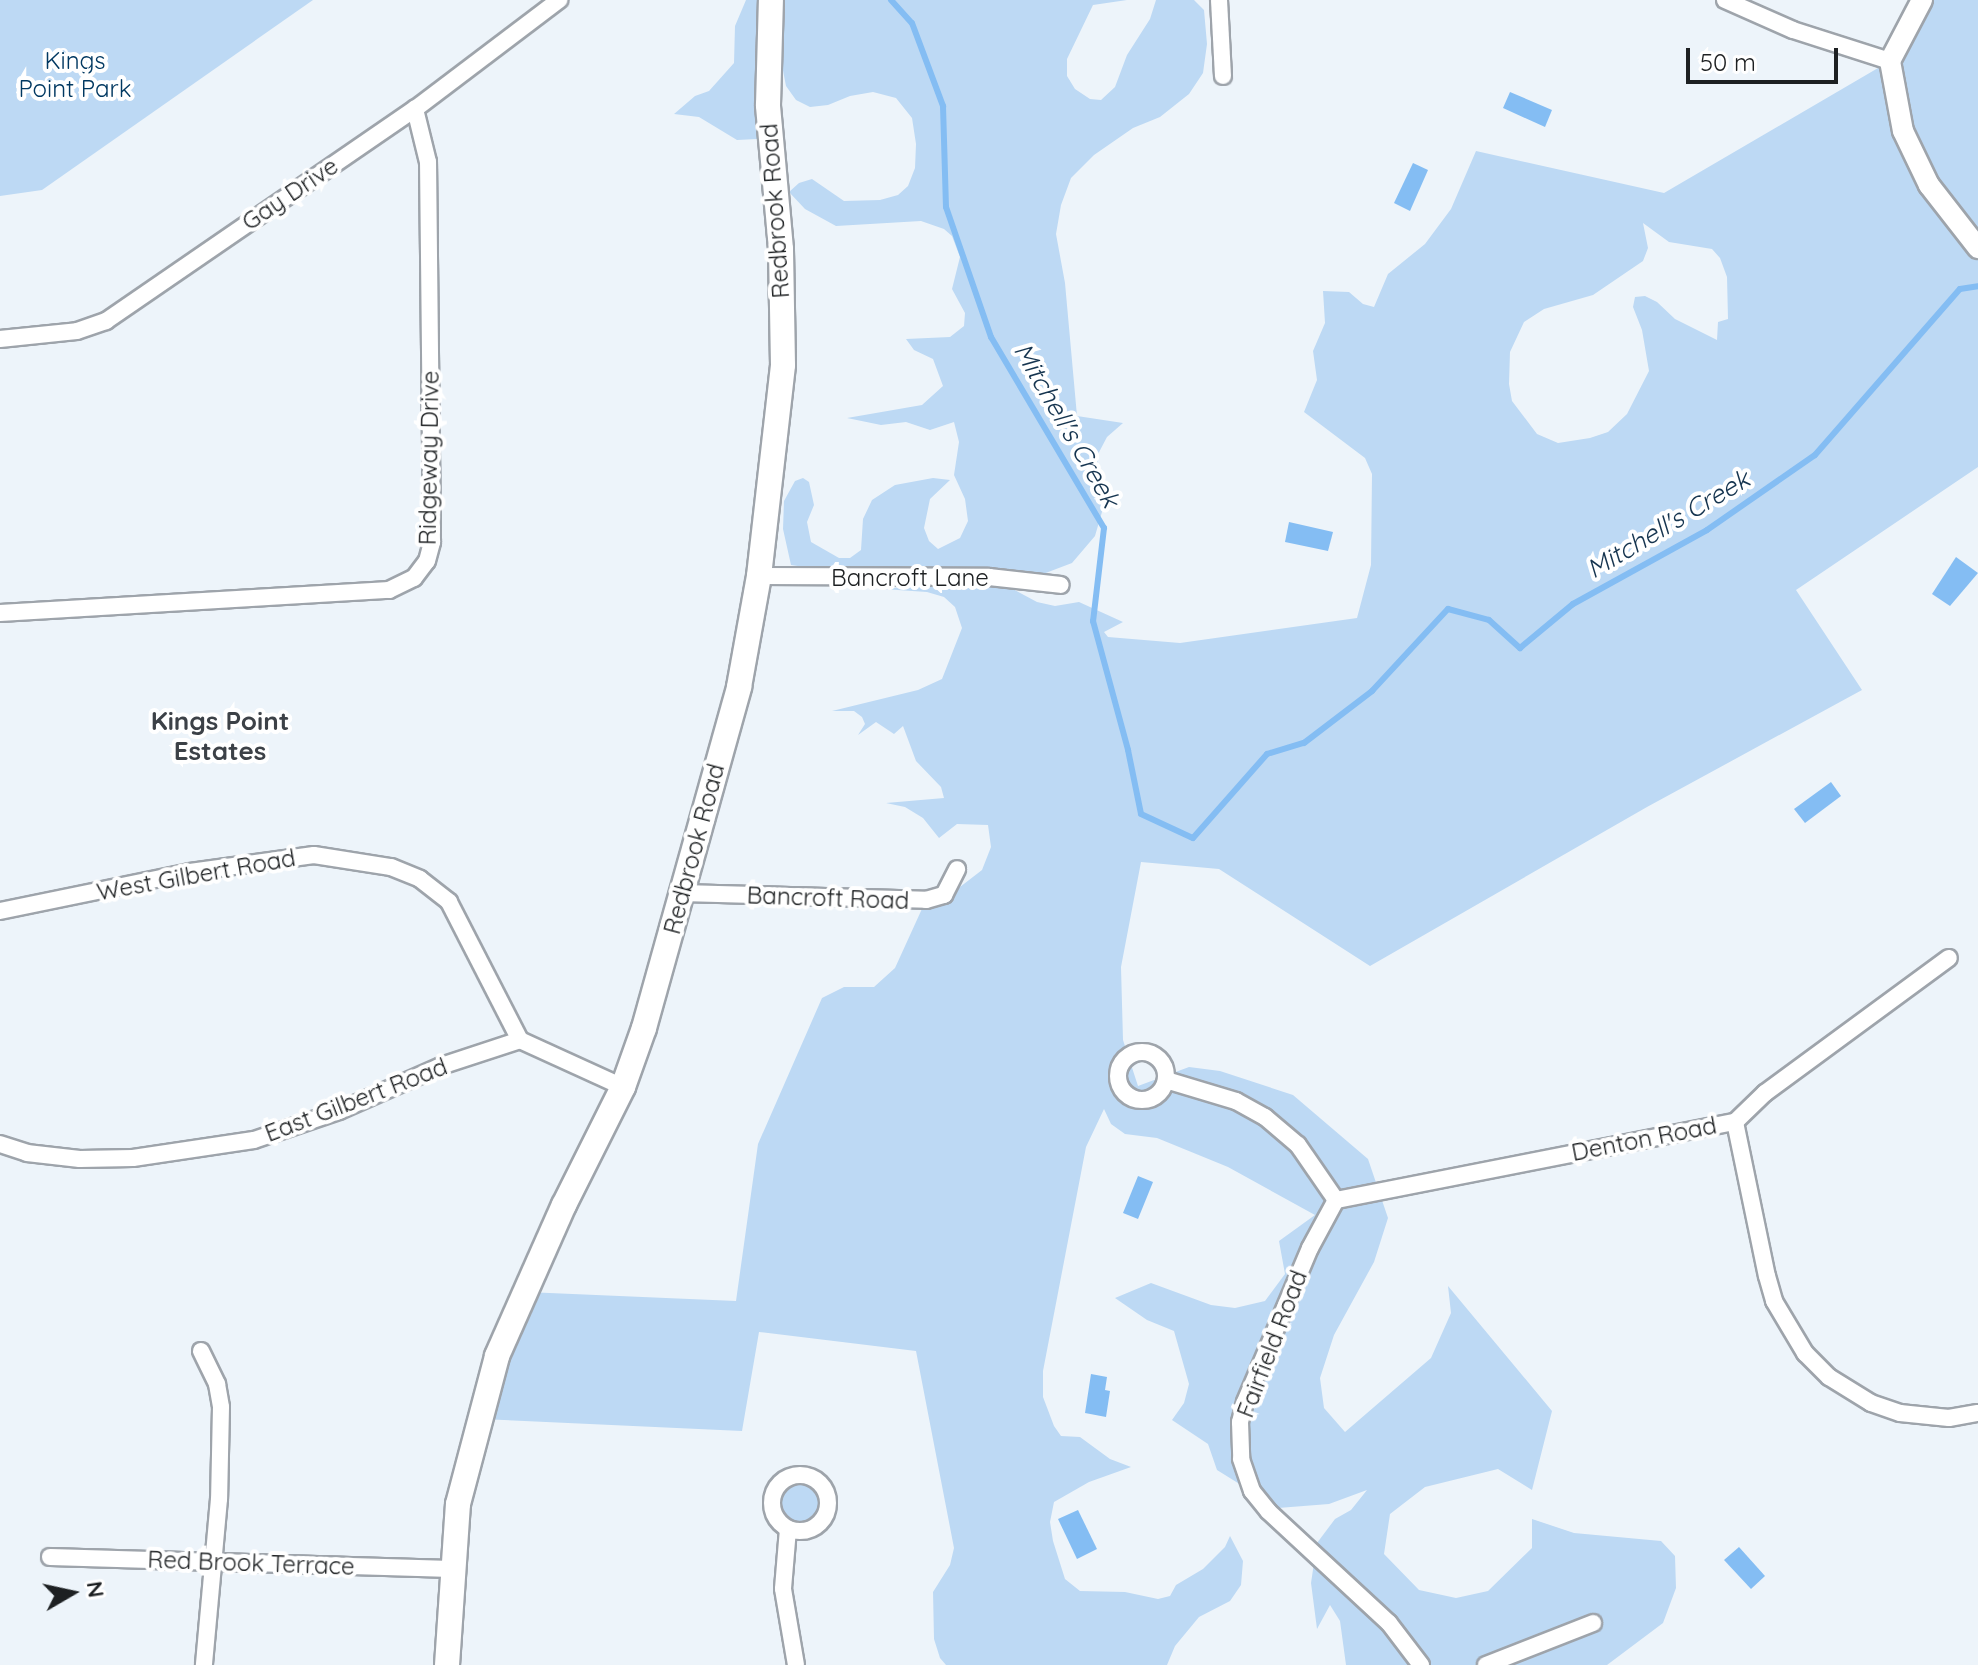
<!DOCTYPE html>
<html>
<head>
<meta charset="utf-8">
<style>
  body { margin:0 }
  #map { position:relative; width:1978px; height:1665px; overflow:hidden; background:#edf4fa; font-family:Quicksand,sans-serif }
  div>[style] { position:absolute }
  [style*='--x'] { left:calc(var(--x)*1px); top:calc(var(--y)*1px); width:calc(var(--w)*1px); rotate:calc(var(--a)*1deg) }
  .green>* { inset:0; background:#bdd9f4 }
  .round { border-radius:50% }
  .water>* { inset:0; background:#84bdf3 }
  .stream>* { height:6px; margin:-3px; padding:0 3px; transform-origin:3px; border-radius:3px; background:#84bdf3 }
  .roads { filter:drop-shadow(2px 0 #9ea4ab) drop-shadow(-2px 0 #9ea4ab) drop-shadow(0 2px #9ea4ab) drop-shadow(0 -2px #9ea4ab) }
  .minor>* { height:16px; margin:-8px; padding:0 8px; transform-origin:8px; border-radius:8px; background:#fff }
  .minor>.ring { margin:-8px; padding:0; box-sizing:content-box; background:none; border:16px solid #fff; border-radius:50% }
  .tertiary>* { height:20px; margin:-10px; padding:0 10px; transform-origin:10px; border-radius:10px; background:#fff }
  .secondary>* { height:24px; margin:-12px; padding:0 12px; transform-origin:12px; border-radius:12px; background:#fff }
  span { translate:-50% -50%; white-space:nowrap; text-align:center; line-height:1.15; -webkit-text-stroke:8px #fff; paint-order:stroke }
  .park-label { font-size:24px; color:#003861 }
  .street-label { font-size:24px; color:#1d2022 }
  .water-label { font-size:26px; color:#15344f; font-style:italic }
  .neighbourhood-label { font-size:26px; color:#3c4147; font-weight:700 }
  .north { position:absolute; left:32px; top:1553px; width:80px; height:80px; -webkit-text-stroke:6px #fff; paint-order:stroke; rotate:81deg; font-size:22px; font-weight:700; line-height:32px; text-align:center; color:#1d2022 }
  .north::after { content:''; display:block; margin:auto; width:28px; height:36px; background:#1d2022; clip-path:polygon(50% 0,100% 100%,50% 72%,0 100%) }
  .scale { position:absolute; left:1686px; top:48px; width:152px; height:36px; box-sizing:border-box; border:4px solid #1d2022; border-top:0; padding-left:10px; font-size:24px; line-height:28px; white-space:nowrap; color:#1d2022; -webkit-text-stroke:6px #fff; paint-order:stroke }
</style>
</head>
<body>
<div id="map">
  <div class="green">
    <div style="clip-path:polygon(0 0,313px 0,42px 190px,0 196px)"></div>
    <div style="clip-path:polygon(evenodd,746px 0,1127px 0,1093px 5px,1067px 59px,1067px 76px,1075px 89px,1090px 99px,1101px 100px,1115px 87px,1127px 55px,1150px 19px,1156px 0,1194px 0,1204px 10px,1207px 44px,1203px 73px,1189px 94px,1160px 117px,1133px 128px,1094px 155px,1071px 178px,1061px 205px,1056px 234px,1065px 283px,1077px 416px,1123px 423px,1107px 437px,1097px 456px,1104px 505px,1095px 536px,1072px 563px,1009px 587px,1037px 602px,1055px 606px,1079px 602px,1123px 622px,1104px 632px,1108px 637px,1180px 643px,1357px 618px,1371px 565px,1372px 474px,1365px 458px,1304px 412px,1317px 380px,1313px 351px,1325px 323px,1323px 291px,1349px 292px,1363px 304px,1374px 307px,1388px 274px,1425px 244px,1451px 209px,1476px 151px,1664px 193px,1890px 61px,1922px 0,1978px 0,1978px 467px,1796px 590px,1862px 690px,1647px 807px,1370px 966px,1219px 869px,1141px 862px,1121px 967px,1123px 1040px,1138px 1086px,1189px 1067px,1220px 1071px,1293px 1095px,1368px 1159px,1388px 1218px,1374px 1262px,1334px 1335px,1320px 1378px,1324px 1408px,1345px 1432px,1431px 1358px,1451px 1313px,1448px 1286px,1552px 1411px,1532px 1490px,1498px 1469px,1425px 1487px,1390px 1514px,1384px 1554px,1419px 1590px,1456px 1598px,1488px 1591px,1532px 1548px,1532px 1519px,1574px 1533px,1661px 1541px,1675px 1556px,1676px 1588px,1663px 1623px,1607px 1665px,1346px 1665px,1340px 1621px,1330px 1605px,1317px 1629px,1311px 1583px,1317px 1543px,1335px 1519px,1351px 1510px,1367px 1490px,1329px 1504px,1278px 1508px,1217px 1470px,1208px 1444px,1172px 1420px,1184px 1403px,1189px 1384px,1174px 1331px,1147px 1320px,1115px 1298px,1151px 1283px,1211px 1305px,1235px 1308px,1265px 1301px,1285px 1274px,1279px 1241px,1315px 1215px,1228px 1167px,1157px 1138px,1125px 1134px,1111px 1124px,1104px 1109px,1086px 1147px,1043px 1371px,1043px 1397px,1054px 1426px,1061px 1436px,1080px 1437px,1110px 1459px,1131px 1467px,1089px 1482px,1054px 1502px,1050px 1522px,1053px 1541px,1065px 1579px,1080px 1591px,1125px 1592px,1158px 1599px,1170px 1596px,1176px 1585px,1203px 1569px,1225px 1547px,1230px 1536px,1243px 1561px,1241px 1585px,1230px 1601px,1199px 1617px,1175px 1646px,1167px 1665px,946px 1665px,940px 1658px,934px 1639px,933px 1592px,950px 1565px,954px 1548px,916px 1351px,759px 1332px,742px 1431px,480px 1419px,526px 1292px,736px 1301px,758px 1144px,822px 998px,844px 987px,874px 987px,895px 968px,926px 900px,947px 897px,982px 870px,991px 847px,988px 825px,957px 824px,939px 838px,923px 818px,905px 807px,886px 803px,944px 798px,941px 787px,916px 761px,903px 726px,894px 734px,876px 722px,858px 735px,865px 724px,862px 717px,854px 711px,832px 711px,918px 690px,942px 679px,962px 628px,955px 607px,944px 597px,927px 592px,883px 589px,929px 584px,949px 576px,939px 567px,905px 566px,852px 574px,791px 565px,783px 529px,784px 501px,795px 481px,803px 478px,809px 482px,814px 505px,807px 522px,811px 542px,839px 558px,850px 558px,861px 550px,863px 519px,872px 500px,895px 485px,933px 478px,950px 480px,930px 499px,924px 528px,929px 541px,938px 549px,960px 538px,968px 521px,965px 499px,954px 475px,959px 442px,954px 422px,930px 430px,906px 422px,881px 425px,847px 418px,922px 405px,943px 386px,933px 359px,914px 350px,906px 339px,950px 337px,964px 326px,965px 313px,952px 289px,960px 257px,952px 236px,944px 229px,921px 221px,836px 226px,805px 209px,789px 192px,799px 183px,812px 179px,844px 201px,880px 200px,898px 195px,908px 186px,915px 168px,916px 144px,912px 118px,896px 98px,873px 92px,850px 96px,828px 105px,810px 107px,796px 100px,786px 86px,776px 35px,763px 130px,757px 139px,737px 140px,699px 117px,674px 114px,695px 96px,709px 91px,734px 63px,735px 26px,746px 0,1643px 223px,1669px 242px,1712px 249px,1720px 258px,1727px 277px,1728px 319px,1718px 322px,1717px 340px,1675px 319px,1657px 302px,1645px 296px,1635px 297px,1633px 307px,1642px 330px,1649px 371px,1627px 414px,1608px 432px,1590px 438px,1558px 443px,1537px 434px,1512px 401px,1509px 384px,1510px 352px,1524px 322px,1544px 309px,1593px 295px,1643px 261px,1648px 248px,1643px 223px)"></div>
    <div class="round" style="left:777px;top:1479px;width:46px;height:46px"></div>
  </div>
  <div class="water">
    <div style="clip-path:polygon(1510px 92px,1552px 110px,1545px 127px,1503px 108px)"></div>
    <div style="clip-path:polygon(1413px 163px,1428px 170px,1410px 211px,1394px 203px)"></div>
    <div style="clip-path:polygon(1289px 522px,1333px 532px,1328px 551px,1285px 542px)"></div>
    <div style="clip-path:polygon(1956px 557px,1978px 573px,1950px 606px,1932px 594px)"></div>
    <div style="clip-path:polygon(1831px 782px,1841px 796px,1805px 823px,1794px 809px)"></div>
    <div style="clip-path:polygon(1138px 1176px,1153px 1182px,1138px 1219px,1123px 1213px)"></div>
    <div style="clip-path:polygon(1091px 1374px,1107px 1377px,1105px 1390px,1110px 1391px,1106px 1417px,1085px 1413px)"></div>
    <div style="clip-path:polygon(1078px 1510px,1097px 1549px,1077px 1559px,1058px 1519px)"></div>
    <div style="clip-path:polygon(1739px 1547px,1765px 1576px,1751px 1589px,1724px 1560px)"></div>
  </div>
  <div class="stream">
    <div style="--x:891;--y:0;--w:31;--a:48"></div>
    <div style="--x:912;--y:23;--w:89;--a:69.5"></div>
    <div style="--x:943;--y:106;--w:101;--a:88.3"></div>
    <div style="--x:946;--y:207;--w:138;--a:70.9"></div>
    <div style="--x:991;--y:337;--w:222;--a:59.4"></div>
    <div style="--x:1104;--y:528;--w:94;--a:96.7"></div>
    <div style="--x:1093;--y:621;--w:134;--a:74.8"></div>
    <div style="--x:1128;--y:750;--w:65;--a:78.5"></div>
    <div style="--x:1141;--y:814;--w:57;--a:24.8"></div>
    <div style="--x:1193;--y:838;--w:112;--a:-48.6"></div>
    <div style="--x:1267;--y:754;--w:39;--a:-17"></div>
    <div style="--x:1304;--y:743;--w:86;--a:-37.4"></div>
    <div style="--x:1372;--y:691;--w:112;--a:-47.2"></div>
    <div style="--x:1448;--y:609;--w:42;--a:15"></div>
    <div style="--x:1489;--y:620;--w:42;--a:42.1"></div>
    <div style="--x:1520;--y:648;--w:69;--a:-39.7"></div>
    <div style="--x:1573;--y:604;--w:153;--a:-28.9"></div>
    <div style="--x:1707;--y:530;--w:131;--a:-34.8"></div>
    <div style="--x:1815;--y:455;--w:220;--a:-48.9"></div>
    <div style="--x:1960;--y:289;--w:18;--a:-9"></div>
  </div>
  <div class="roads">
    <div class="minor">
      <div style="--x:1219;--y:0;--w:76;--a:87"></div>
      <div style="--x:1725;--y:0;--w:74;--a:23.8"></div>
      <div style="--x:1793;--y:30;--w:102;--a:17.7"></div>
      <div style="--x:0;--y:339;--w:77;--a:-5.9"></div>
      <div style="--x:77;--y:331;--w:31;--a:-19"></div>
      <div style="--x:106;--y:321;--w:375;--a:-34.5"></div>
      <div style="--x:415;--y:109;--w:181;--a:-37.1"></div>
      <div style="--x:759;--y:576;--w:230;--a:0.2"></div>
      <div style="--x:989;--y:577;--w:72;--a:6.3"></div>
      <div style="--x:0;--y:613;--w:390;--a:-3.4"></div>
      <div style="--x:389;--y:590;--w:28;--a:-26"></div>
      <div style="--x:414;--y:578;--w:21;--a:-53"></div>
      <div style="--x:427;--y:561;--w:20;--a:-75"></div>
      <div style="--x:432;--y:542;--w:380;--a:-90.6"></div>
      <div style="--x:428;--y:162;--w:55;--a:-103.8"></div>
      <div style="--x:682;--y:893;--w:244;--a:1.6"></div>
      <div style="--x:926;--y:900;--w:19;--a:-16"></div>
      <div style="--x:944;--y:895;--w:29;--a:-63"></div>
      <div style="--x:0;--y:911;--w:194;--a:-11.6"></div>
      <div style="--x:190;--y:872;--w:125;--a:-7.8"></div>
      <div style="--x:314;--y:855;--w:78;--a:8.9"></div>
      <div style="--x:391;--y:867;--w:31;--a:22"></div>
      <div style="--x:420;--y:879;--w:37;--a:38"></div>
      <div style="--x:449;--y:902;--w:155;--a:62.8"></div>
      <div style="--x:520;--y:1040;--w:113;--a:24.5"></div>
      <div class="ring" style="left:1118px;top:1052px;width:32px;height:32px"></div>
      <div style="--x:1166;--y:1080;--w:73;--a:16.7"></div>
      <div style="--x:1236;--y:1101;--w:33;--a:29"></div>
      <div style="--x:1265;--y:1117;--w:43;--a:40.3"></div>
      <div style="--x:1298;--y:1145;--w:67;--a:55.4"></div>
      <div style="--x:1735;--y:1122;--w:157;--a:78.3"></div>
      <div style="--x:1767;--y:1276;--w:26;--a:74"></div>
      <div style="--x:1774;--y:1301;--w:61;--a:59.2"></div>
      <div style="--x:1805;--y:1353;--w:34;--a:45"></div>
      <div style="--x:1829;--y:1377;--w:49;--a:31.8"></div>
      <div style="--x:1871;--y:1403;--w:31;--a:19"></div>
      <div style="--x:1900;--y:1413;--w:49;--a:5.8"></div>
      <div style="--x:1949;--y:1418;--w:29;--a:-10"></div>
      <div style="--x:0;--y:1144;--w:28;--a:18"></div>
      <div style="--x:27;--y:1153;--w:53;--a:6.5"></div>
      <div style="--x:80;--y:1159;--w:53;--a:-1.1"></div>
      <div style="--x:133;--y:1158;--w:122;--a:-8.5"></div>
      <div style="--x:254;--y:1140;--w:90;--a:-18.8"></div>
      <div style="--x:339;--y:1111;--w:111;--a:-23.8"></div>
      <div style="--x:441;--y:1066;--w:83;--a:-18.2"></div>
      <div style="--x:1336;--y:1200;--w:407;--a:-11.1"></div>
      <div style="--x:1735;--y:1122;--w:42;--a:-44"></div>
      <div style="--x:1765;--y:1093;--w:228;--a:-36.3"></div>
      <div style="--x:1336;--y:1200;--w:55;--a:118.4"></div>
      <div style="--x:1310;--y:1248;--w:167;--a:112.9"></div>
      <div style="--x:1245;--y:1402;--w:21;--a:104"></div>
      <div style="--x:1240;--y:1422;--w:37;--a:88"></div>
      <div style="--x:1241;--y:1459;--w:34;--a:71"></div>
      <div style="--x:1252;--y:1491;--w:26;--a:51"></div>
      <div style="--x:1268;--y:1511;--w:165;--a:42.8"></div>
      <div style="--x:1389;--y:1623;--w:53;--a:52.7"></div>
      <div style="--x:201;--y:1351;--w:37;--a:64"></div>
      <div style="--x:217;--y:1384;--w:23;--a:80"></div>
      <div style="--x:221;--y:1407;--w:92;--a:91.2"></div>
      <div style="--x:219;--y:1499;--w:167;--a:95.2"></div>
      <div class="ring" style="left:772px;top:1475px;width:40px;height:40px"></div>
      <div style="--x:788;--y:1529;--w:60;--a:94.8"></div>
      <div style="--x:783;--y:1589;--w:77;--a:80.3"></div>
      <div style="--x:50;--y:1557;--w:402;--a:1.7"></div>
      <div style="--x:1486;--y:1665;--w:115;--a:-21.4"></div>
    </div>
    <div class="tertiary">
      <div style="--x:1922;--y:0;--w:69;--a:117.7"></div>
      <div style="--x:1890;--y:61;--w:71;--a:79.5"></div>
      <div style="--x:1903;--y:131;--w:60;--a:64.3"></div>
      <div style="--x:1929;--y:185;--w:80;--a:52.1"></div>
    </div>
    <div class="secondary">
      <div style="--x:447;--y:1665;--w:161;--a:-86.1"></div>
      <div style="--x:458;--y:1504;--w:153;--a:-75.2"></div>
      <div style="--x:497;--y:1356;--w:165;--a:-66.1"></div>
      <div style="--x:564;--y:1205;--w:132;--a:-63.4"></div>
      <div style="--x:623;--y:1087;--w:63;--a:-70.4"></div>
      <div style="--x:644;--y:1028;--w:354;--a:-74.4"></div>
      <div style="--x:739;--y:687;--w:113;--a:-79.8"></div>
      <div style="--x:759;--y:576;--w:212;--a:-83.5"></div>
      <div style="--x:783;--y:365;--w:116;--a:-91"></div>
      <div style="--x:781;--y:249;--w:145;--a:-95.2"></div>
      <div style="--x:768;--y:105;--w:105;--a:-88.4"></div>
    </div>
  </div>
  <div class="park-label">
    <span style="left:75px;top:75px">Kings<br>Point Park</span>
  </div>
  <div class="street-label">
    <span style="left:290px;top:194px;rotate:-34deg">Gay Drive</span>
    <span style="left:775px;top:211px;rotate:-94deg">Redbrook Road</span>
    <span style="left:429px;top:458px;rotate:-89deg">Ridgeway Drive</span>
    <span style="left:910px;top:578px">Bancroft Lane</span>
    <span style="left:694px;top:849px;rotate:-75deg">Redbrook Road</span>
    <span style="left:196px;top:875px;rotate:-10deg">West Gilbert Road</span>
    <span style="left:828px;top:898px;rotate:2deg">Bancroft Road</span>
    <span style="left:356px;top:1100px;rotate:-21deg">East Gilbert Road</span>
    <span style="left:1644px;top:1139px;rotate:-11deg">Denton Road</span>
    <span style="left:1272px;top:1344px;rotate:-69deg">Fairfield Road</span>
    <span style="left:251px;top:1563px;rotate:2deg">Red Brook Terrace</span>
  </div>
  <div class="water-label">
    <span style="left:1067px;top:425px;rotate:60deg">Mitchell's Creek</span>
    <span style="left:1668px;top:524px;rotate:-31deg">Mitchell's Creek</span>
  </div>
  <div class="neighbourhood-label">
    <span style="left:220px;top:736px">Kings Point<br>Estates</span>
  </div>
  <div class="north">N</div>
  <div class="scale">50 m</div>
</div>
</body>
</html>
